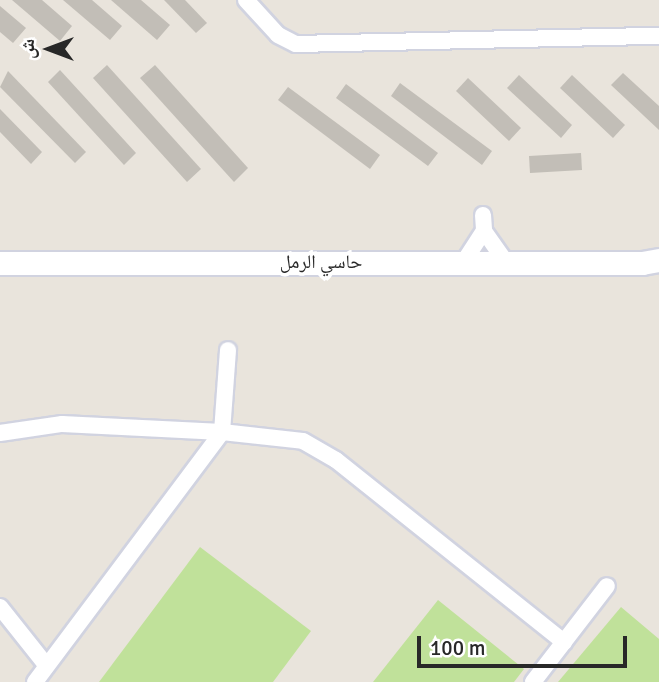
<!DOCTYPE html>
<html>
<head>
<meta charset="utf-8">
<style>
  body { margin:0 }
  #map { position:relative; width:659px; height:682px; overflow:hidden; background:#e9e4dc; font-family:Signika,"Noto Naskh Arabic",sans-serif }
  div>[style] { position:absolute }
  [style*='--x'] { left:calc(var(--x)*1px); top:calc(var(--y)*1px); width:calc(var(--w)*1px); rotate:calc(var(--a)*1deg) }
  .pitch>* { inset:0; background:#c0e19a }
  .building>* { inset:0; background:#c2beb7 }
  .roads { filter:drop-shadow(2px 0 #d1d3e0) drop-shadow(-2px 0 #d1d3e0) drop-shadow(0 2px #d1d3e0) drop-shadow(0 -2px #d1d3e0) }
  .street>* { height:16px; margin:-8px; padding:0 8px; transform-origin:8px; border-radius:8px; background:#fff }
  .secondary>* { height:23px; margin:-11.5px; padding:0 11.5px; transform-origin:11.5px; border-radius:11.5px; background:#fff }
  span { translate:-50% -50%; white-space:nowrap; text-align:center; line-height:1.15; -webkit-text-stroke:7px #fff; paint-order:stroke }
  .street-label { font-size:19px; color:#282828 }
  .north { position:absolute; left:14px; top:14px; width:70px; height:70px; -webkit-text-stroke:5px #fff; paint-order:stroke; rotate:270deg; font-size:19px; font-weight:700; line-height:28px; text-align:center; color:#282828 }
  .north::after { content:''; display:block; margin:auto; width:24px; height:32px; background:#282828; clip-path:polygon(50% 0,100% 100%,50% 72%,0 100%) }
  .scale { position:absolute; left:417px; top:636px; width:210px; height:32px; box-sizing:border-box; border:4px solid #282828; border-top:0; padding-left:9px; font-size:21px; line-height:24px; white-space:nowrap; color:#282828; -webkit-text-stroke:5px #fff; paint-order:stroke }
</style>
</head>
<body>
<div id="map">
  <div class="pitch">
    <div style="clip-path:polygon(200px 547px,311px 631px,273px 682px,99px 682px)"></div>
    <div style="clip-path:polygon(438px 600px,524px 669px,514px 682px,373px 682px)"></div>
    <div style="clip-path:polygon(621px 607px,659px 639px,659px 682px,558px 682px)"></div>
  </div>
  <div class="building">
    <div style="clip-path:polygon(12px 0,42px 0,72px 26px,60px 41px)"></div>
    <div style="clip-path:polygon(63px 0,92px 0,122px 26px,110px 40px)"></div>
    <div style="clip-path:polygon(111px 0,141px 0,170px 25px,157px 40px)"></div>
    <div style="clip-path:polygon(164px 0,185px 0,207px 23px,196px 33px)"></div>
    <div style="clip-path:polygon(0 6px,26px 28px,13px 43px,0 32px)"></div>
    <div style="clip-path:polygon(107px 65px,201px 169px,187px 182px,93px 78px)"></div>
    <div style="clip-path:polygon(155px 65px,248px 168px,234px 182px,140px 78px)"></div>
    <div style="clip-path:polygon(60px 70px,136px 153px,124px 165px,48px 82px)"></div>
    <div style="clip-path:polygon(8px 71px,86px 152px,75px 163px,0 87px)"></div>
    <div style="clip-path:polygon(623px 73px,659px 106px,659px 130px,611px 85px)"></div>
    <div style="clip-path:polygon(519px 75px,572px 125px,561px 138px,507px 88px)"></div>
    <div style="clip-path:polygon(572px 75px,625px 125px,613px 138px,560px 88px)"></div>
    <div style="clip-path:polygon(468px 78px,521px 128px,509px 141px,456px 91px)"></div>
    <div style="clip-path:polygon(400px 83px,492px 151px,482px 165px,391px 96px)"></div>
    <div style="clip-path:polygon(346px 84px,438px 153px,428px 166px,336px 98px)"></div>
    <div style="clip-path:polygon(288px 87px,380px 155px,370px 169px,278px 100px)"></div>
    <div style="clip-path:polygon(0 109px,42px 152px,31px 164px,0 132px)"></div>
    <div style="clip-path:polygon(581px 153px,582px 170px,530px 173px,529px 156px)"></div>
  </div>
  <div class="roads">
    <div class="street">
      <div style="--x:246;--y:0;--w:47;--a:47.6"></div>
      <div style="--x:278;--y:35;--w:20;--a:27"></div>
      <div style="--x:296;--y:44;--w:363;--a:-1.3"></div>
      <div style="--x:483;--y:215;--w:16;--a:86"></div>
      <div style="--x:484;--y:231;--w:39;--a:55"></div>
      <div style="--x:463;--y:263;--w:38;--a:-57"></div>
      <div style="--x:0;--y:433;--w:63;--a:-8.3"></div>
      <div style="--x:62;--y:424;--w:160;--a:2.9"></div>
      <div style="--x:222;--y:432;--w:81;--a:6.3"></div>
      <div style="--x:303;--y:441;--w:38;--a:30"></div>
      <div style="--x:336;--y:460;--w:292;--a:38.6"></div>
      <div style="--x:0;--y:607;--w:75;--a:51.5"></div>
      <div style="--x:35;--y:682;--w:312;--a:-53.2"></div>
      <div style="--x:222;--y:432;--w:82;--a:-85.8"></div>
      <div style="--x:533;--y:682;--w:121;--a:-52.4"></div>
    </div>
    <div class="secondary">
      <div style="--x:0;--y:263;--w:642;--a:0"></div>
      <div style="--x:642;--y:263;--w:17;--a:-10"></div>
    </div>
  </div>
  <div class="street-label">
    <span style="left:321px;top:263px">حاسي الرمل</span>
  </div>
  <div class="north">ش</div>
  <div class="scale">100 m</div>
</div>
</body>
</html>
